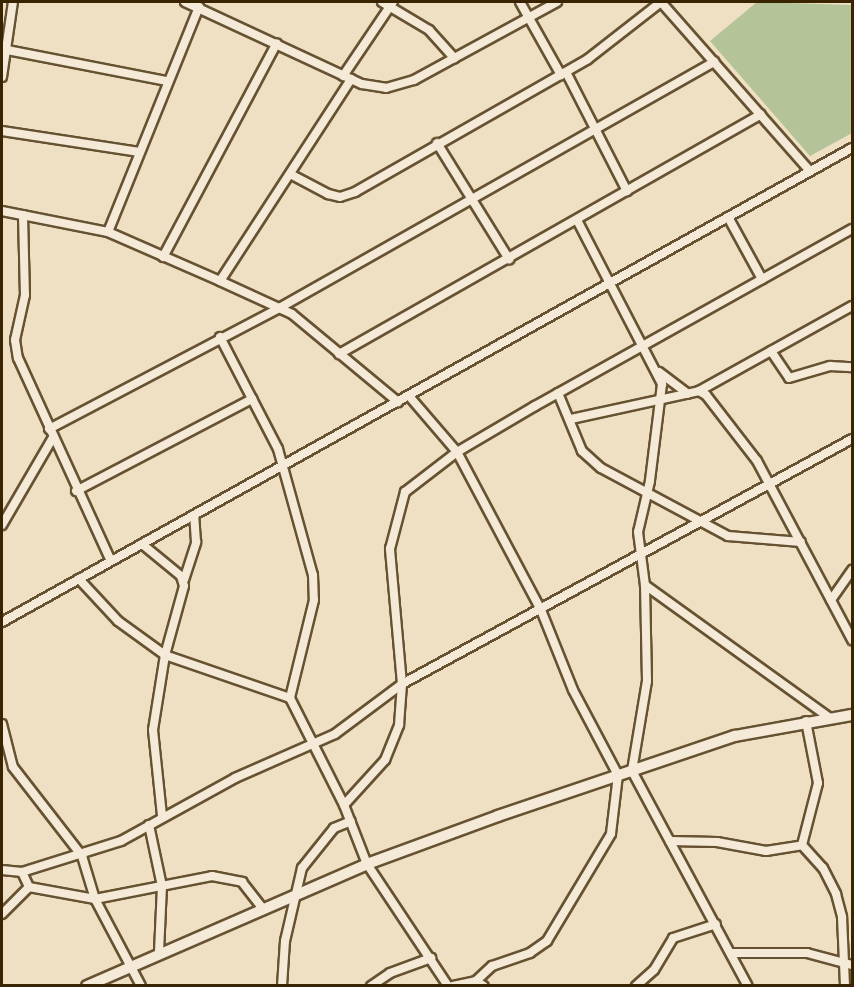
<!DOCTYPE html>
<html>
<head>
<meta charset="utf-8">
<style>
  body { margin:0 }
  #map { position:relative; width:854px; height:987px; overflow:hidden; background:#efdfc3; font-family:Cardo,serif }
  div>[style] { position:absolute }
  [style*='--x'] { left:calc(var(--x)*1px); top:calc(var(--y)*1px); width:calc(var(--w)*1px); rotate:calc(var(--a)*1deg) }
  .green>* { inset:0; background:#b4c398 }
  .roads { filter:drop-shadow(2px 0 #665231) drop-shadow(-2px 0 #665231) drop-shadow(0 2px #665231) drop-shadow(0 -2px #665231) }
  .minor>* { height:8px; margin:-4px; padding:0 4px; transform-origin:4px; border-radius:4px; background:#f5ead8 }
  .tertiary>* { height:10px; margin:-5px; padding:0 5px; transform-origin:5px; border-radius:5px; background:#f5ead8 }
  span { translate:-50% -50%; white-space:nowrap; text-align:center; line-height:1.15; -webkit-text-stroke:4.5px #f5ead8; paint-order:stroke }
  .frame { position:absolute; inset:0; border:3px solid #392300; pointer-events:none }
</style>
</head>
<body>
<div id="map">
  <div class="green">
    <div style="clip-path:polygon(757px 2px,852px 5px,852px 133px,810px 156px,710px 41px)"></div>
  </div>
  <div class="roads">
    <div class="minor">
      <div style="--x:185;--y:2;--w:195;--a:24.9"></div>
      <div style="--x:362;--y:84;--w:24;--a:9"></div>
      <div style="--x:386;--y:88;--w:29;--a:-16"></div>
      <div style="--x:414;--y:80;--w:163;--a:-28.6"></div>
      <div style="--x:382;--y:2;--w:55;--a:30.8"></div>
      <div style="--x:429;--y:30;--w:38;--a:48"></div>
      <div style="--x:520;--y:2;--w:84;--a:60.7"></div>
      <div style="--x:661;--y:2;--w:225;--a:48.6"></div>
      <div style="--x:2;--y:49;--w:167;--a:11"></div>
      <div style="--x:566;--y:72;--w:134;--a:62.9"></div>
      <div style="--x:343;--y:76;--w:89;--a:-56"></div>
      <div style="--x:2;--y:77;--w:76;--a:-81.7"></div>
      <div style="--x:2;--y:131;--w:139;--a:8.7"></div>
      <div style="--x:437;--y:143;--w:137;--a:58.2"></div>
      <div style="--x:292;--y:175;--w:41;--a:27.8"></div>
      <div style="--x:328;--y:194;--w:12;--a:14"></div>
      <div style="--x:340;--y:197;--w:16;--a:-18"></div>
      <div style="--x:355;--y:192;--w:268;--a:-29.7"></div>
      <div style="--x:588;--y:59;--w:93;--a:-38"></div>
      <div style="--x:2;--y:211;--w:108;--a:11.2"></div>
      <div style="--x:108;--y:232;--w:122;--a:23.6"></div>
      <div style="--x:220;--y:281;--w:241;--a:-57"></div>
      <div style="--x:23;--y:215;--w:80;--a:88.6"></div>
      <div style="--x:25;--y:295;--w:46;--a:102.5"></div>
      <div style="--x:15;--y:340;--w:18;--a:81"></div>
      <div style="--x:18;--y:358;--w:223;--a:65.4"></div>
      <div style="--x:728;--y:217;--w:71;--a:61.3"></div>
      <div style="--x:577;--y:220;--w:185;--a:62.6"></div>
      <div style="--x:662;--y:384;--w:98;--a:97.1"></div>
      <div style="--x:650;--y:481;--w:52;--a:103.2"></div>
      <div style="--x:638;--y:532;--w:53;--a:82.5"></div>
      <div style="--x:645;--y:585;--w:96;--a:88.8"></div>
      <div style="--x:647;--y:681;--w:91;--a:99.5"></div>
      <div style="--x:632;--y:771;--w:244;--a:61.7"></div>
      <div style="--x:108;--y:232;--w:243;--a:-68"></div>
      <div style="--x:163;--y:257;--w:242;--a:-62"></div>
      <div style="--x:220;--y:281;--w:79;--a:24.6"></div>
      <div style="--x:292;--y:314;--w:138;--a:39.7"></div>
      <div style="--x:220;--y:337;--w:126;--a:62.6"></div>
      <div style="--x:278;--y:449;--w:131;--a:74.5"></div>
      <div style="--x:313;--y:575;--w:25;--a:88"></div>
      <div style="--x:314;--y:600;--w:101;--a:103.8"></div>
      <div style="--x:290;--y:698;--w:120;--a:63.2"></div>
      <div style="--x:344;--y:805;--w:63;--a:68.7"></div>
      <div style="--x:367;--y:864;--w:146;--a:56.4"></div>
      <div style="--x:771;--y:351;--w:32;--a:56"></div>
      <div style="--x:789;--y:378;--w:43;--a:-16.3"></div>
      <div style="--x:830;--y:366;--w:22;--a:3"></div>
      <div style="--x:339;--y:354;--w:485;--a:-29.6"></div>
      <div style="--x:659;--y:372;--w:36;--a:37"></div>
      <div style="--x:699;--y:391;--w:175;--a:-29.1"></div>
      <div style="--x:558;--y:393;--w:63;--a:67.5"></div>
      <div style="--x:582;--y:451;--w:25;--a:42"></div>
      <div style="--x:601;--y:468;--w:144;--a:28.2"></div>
      <div style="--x:728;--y:536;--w:73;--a:4.7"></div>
      <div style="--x:409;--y:396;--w:74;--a:49.4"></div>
      <div style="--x:457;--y:452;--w:179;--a:62"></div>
      <div style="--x:541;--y:610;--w:86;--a:68.2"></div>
      <div style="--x:573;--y:690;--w:96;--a:62.1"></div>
      <div style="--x:618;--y:775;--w:59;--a:96.8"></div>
      <div style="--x:611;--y:834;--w:125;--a:120.9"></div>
      <div style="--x:547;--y:941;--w:21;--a:145"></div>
      <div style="--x:530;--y:953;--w:40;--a:161.1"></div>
      <div style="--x:492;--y:966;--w:22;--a:137"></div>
      <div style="--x:571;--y:419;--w:131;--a:-12.3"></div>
      <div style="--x:699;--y:391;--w:8;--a:30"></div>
      <div style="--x:706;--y:395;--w:83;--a:52.3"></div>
      <div style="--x:757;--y:461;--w:203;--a:62"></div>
      <div style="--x:49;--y:429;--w:262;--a:-27.7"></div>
      <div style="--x:281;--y:307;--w:498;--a:-29.5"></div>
      <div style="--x:76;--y:491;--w:199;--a:-27.6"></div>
      <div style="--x:2;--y:525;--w:99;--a:-59.8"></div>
      <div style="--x:142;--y:544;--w:50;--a:39.4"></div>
      <div style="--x:181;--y:576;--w:10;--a:73"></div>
      <div style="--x:184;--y:586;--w:72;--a:105.4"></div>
      <div style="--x:165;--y:655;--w:76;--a:99.1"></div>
      <div style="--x:153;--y:730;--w:85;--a:84"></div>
      <div style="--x:79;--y:579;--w:57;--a:47.1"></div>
      <div style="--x:118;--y:621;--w:58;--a:35.9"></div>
      <div style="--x:165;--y:655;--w:132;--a:19"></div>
      <div style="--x:184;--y:580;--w:40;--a:-72"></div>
      <div style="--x:196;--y:542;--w:27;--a:-94"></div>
      <div style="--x:645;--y:585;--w:226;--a:35.7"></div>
      <div style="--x:831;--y:600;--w:37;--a:-55"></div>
      <div style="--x:2;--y:622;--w:973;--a:-29.15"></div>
      <div style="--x:2;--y:724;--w:44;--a:75.7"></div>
      <div style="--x:13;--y:767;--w:113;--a:52.2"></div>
      <div style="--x:82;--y:856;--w:45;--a:73.2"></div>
      <div style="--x:95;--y:899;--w:98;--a:62.1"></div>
      <div style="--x:344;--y:805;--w:61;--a:-47.7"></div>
      <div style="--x:385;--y:760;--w:38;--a:-68"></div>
      <div style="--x:399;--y:725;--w:41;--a:-85.8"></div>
      <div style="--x:402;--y:684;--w:136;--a:-95.1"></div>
      <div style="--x:390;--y:549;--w:59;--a:-75.3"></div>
      <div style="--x:405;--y:492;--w:66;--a:-37.6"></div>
      <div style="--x:457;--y:452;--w:91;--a:-30.5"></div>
      <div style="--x:535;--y:406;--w:363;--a:-29.2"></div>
      <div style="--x:149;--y:825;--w:62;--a:78"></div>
      <div style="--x:162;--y:886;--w:67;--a:92.6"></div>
      <div style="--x:670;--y:841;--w:47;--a:1.2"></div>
      <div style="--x:717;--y:842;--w:50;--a:10.4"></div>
      <div style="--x:766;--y:851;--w:36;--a:-9"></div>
      <div style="--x:802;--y:845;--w:64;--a:-75.5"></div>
      <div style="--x:818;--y:783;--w:63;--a:-101"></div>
      <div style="--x:802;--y:845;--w:31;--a:48"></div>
      <div style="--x:823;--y:868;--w:29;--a:63"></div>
      <div style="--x:836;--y:894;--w:24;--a:75"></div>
      <div style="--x:842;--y:917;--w:69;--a:87.5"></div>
      <div style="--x:2;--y:870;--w:20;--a:6"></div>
      <div style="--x:22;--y:872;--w:17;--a:65"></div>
      <div style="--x:29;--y:887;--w:67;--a:10.3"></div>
      <div style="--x:95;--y:899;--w:119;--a:-11.1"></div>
      <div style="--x:212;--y:876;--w:31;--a:11"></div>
      <div style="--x:242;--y:882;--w:33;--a:52"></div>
      <div style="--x:22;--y:872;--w:104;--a:-17.4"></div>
      <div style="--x:121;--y:841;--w:130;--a:-28.9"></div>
      <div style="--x:235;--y:778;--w:109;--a:-23.7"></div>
      <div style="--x:335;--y:734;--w:84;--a:-36.7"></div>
      <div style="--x:402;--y:684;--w:512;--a:-28.57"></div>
      <div style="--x:2;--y:914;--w:38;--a:-45"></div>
      <div style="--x:731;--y:953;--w:76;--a:0"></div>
      <div style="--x:807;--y:953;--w:47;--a:14.9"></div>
      <div style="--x:282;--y:986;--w:45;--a:-86.2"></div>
      <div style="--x:285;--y:941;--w:75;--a:-76.9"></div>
      <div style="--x:302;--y:868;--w:51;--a:-51.3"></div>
      <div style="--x:334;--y:828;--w:18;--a:-22"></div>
      <div style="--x:371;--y:986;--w:23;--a:-34"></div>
      <div style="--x:390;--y:973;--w:44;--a:-20.1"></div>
      <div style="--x:453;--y:986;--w:24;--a:-12"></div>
      <div style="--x:476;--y:981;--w:9;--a:32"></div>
      <div style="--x:636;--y:986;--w:24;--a:-42"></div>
      <div style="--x:654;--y:970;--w:37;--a:-59"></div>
      <div style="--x:673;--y:938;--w:45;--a:-18"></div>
    </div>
    <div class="tertiary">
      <div style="--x:87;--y:986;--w:305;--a:-23.5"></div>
      <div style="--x:367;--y:864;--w:140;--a:-20.1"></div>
      <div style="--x:498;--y:816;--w:250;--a:-18.7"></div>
      <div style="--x:735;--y:736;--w:119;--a:-10.2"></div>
    </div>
  </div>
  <div class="frame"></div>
</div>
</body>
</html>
